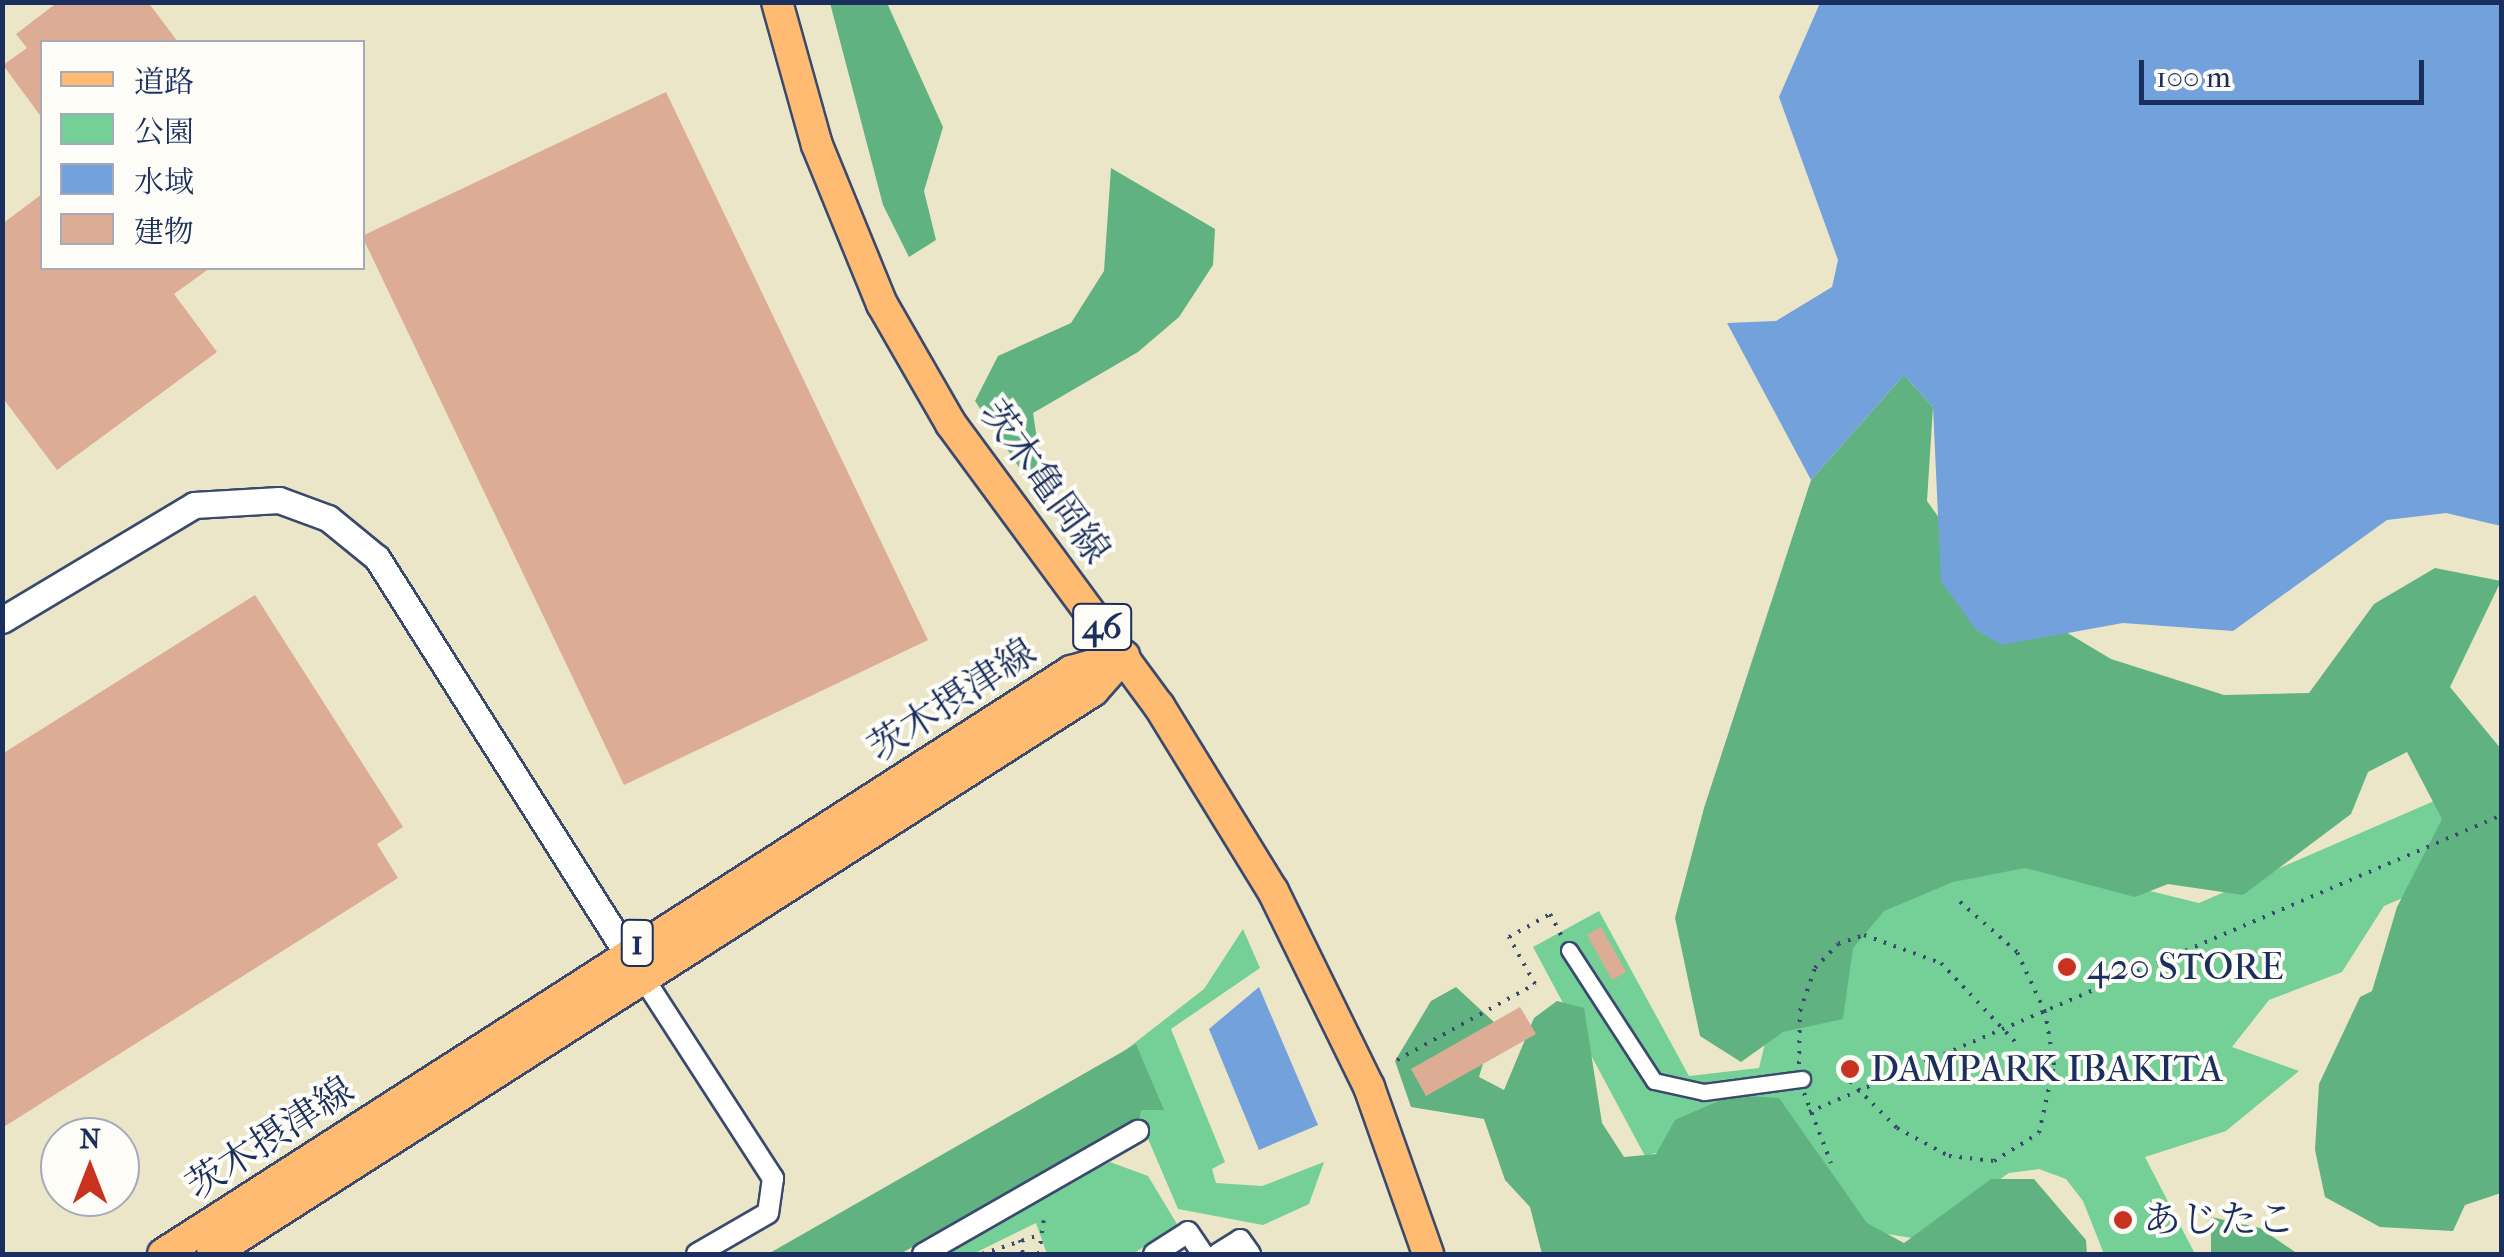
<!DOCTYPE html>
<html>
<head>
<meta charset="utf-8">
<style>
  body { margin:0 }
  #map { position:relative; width:2504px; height:1257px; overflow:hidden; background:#ebe6c8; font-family:"IM FELL French Canon","Noto Serif JP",serif }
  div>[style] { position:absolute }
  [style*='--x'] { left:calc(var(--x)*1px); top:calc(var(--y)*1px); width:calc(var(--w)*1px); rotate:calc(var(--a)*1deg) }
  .green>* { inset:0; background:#75d097 }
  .forest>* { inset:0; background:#60b280 }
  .water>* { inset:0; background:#73a1dc }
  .building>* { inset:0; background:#ddac95 }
  .path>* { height:4px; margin-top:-2px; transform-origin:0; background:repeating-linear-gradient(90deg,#3a4a6e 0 2.5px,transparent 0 10.5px) }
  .roads { filter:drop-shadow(2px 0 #3a4a6e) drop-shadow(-2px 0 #3a4a6e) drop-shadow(0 2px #3a4a6e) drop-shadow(0 -2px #3a4a6e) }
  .pedestrian>* { height:15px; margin:-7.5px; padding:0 7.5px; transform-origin:7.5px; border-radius:7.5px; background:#fff }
  .minor>* { height:20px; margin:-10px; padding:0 10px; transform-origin:10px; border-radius:10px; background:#fff }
  .tertiary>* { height:25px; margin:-12.5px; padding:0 12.5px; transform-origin:12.5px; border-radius:12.5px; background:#fff }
  .primary>* { height:30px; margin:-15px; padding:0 15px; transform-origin:15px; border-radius:15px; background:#febb71 }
  .dots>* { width:28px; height:28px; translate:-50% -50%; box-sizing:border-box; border:5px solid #fdfcf7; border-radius:50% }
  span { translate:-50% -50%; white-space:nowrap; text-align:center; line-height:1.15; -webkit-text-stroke:8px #fdfcf7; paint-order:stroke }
  .shield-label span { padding:2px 8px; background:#fdfcf7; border:2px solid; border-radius:8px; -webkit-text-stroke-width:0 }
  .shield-label { font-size:35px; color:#1b2f5e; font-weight:700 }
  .street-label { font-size:38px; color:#1b2f5e }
  .poi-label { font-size:38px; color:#1b2f5e }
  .left { translate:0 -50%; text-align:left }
  .frame { position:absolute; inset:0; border:5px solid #1b2f5e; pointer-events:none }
  .legend { position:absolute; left:40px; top:40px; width:325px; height:230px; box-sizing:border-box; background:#fdfcf7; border:2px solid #a3aaba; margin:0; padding:12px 18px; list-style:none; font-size:30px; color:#1b2f5e }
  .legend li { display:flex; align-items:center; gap:20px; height:50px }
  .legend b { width:50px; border:2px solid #a3aaba }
  .north { position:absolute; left:40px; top:1117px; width:100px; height:100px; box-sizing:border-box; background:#fdfcf7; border:2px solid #a3aaba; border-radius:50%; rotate:0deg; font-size:28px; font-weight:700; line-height:40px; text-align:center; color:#1b2f5e }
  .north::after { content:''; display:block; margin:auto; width:35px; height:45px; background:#c8321e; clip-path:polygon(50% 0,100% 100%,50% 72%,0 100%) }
  .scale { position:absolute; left:2139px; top:60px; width:285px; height:45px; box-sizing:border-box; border:5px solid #1b2f5e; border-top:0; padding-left:12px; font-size:30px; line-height:35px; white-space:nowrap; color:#1b2f5e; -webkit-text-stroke:8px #fdfcf7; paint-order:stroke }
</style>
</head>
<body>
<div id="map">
  <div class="green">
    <div style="clip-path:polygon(2501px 772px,2501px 856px,2384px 906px,2342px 972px,2269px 1000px,2232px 1047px,2299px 1071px,2226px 1131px,2145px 1157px,2195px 1254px,2104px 1254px,2083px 1201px,2066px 1179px,2039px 1169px,2009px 1173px,1912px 1238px,1887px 1234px,1863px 1223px,1782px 1118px,1645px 1156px,1533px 947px,1599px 911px,1689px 1076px,1759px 1068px,1784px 964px,1990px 852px,2199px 903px)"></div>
    <div style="clip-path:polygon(1243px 929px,1260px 968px,1171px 1029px,1225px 1162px,1212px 1169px,1216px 1183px,1262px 1186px,1324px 1162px,1309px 1204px,1263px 1225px,1178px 1209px,1114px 1059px,1204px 989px)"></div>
    <div style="clip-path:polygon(1110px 1162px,1148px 1176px,1177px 1224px,1133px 1254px,1047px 1254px,1036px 1223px,973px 1254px,932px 1254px)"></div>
  </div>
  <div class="forest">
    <div style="clip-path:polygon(830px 3px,887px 3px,943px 127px,924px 191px,936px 240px,909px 257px,883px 205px)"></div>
    <div style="clip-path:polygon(1111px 168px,1215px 229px,1213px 265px,1179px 317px,1138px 352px,1033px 413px,1048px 511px,975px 401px,998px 356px,1071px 323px,1104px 271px)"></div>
    <div style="clip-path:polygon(1904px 375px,1933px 407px,1927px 501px,1987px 585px,2111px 659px,2224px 695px,2309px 693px,2374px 604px,2435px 568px,2501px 581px,2450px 687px,2501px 749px,2501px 1193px,2465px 1205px,2453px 1231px,2380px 1227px,2325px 1197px,2315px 1150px,2319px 1084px,2360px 997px,2372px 991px,2397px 907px,2442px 819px,2407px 752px,2368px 772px,2351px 814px,2243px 895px,2168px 884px,2135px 897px,2025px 868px,1953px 882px,1884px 911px,1853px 948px,1843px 1019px,1783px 1032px,1741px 1062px,1700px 1036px,1675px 918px,1704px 808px,1811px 480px)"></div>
    <div style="clip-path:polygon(1456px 987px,1495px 1023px,1479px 1077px,1504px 1090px,1534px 1018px,1557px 1001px,1584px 1008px,1602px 1123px,1624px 1157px,1656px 1154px,1675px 1120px,1732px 1095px,1779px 1098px,1867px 1223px,1904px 1243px,1991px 1179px,2034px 1179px,2086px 1240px,2087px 1254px,1542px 1254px,1530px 1207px,1505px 1180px,1484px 1119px,1411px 1107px,1395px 1061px,1431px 1001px)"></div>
    <div style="clip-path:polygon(1136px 1044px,1164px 1110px,1141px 1110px,1139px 1121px,900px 1254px,768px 1254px)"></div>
    <div style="clip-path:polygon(2211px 1217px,2260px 1228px,2298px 1254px,2211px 1254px)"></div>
  </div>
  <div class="water">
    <div style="clip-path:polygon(1820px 3px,2501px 3px,2501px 526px,2446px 513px,2387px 520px,2233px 631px,2123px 623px,2001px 645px,1976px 630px,1941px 581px,1933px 407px,1904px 375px,1811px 480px,1727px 323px,1776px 321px,1832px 287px,1838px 260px,1779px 97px)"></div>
    <div style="clip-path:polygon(1259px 987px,1318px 1125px,1259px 1150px,1209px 1029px)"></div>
  </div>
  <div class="building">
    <div style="clip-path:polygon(58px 2px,148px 2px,178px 42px,42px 42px,42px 118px,3px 65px,27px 48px,16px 34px)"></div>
    <div style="clip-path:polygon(666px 92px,928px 640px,624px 785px,362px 236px)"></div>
    <div style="clip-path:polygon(42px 194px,42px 268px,210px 268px,174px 294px,217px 352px,57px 470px,2px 397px,2px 224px)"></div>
    <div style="clip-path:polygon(255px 595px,403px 827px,377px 844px,398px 878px,2px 1128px,2px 754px)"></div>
    <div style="clip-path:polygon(1601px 927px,1626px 972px,1612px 980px,1587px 935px)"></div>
    <div style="clip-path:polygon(1520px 1007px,1536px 1034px,1426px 1096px,1411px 1069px)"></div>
  </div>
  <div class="path">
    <div style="--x:1397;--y:1060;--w:158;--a:-28.8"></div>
    <div style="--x:1535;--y:984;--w:54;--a:-119"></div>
    <div style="--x:1509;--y:937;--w:47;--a:-29.3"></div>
    <div style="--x:1550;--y:914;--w:26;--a:62"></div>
    <div style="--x:1799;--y:1064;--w:53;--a:-88.9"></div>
    <div style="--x:1800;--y:1011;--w:46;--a:-70.8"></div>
    <div style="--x:1815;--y:968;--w:33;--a:-46"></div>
    <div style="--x:1838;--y:944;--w:28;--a:-19"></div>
    <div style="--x:1864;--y:935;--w:82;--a:20"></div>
    <div style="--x:1941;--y:963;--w:111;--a:46.8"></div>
    <div style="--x:1843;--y:1074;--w:76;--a:45"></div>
    <div style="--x:1897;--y:1128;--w:59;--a:28.3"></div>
    <div style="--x:1949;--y:1156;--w:45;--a:6.3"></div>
    <div style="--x:1994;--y:1161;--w:53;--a:-31.9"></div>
    <div style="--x:2039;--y:1133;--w:70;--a:-77.6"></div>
    <div style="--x:2054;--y:1065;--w:54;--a:-99.6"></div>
    <div style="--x:2045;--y:1012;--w:66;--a:-115"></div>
    <div style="--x:2017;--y:952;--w:76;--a:-138.7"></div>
    <div style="--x:1804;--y:1093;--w:75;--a:68.9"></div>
    <div style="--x:1809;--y:1112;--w:754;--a:-23.2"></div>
    <div style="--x:1020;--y:1240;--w:14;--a:78"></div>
    <div style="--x:982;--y:1254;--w:60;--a:-18.4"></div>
    <div style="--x:1039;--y:1254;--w:34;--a:-82"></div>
  </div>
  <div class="roads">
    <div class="pedestrian">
      <div style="--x:1569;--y:950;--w:156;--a:57"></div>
      <div style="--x:1654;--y:1081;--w:51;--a:12.4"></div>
      <div style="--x:1704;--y:1092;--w:99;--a:-7.6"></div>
    </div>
    <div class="minor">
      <div style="--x:646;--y:982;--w:234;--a:57.1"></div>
      <div style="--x:773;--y:1178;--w:35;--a:98"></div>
      <div style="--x:768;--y:1213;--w:82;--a:150"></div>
      <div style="--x:923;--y:1254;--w:248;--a:-29.8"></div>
      <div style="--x:1154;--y:1254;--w:40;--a:-32.9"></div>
      <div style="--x:1188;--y:1232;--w:27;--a:56"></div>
      <div style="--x:1218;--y:1254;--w:26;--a:-32"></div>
      <div style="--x:1240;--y:1240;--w:17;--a:54"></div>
    </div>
    <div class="tertiary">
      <div style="--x:2;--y:620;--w:224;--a:-30.9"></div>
      <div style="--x:194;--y:505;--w:85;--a:-3.4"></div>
      <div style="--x:279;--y:500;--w:52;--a:20.2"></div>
      <div style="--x:328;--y:518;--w:63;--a:39.2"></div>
      <div style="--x:377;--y:558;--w:490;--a:57.7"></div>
    </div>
    <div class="primary">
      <div style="--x:777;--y:2;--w:148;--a:74.4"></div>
      <div style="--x:817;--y:145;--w:172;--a:67.8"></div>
      <div style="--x:882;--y:304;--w:138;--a:60.1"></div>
      <div style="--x:951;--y:424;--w:350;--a:53.6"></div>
      <div style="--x:1159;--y:706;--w:217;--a:58.4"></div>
      <div style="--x:1273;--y:891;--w:218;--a:63.9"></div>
      <div style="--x:1369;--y:1087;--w:177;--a:70.5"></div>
      <div style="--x:163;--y:1254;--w:1079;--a:-32.7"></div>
      <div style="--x:1071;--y:671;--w:55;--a:-15.8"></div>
      <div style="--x:212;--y:1254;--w:1046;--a:-32.58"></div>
      <div style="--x:1093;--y:691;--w:47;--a:-48.5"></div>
    </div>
  </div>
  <div class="dots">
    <div style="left:2067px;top:967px;background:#c8321e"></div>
    <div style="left:1850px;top:1069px;background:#c8321e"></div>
    <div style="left:2123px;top:1220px;background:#c8321e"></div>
  </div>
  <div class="shield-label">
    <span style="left:1102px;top:627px">46</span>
    <span style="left:637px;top:943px">1</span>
  </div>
  <div class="street-label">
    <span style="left:1045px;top:482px;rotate:54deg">茨木亀岡線</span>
    <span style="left:952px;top:700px;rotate:-33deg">茨木摂津線</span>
    <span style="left:270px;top:1138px;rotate:-33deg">茨木摂津線</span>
  </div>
  <div class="poi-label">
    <span class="left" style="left:2087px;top:967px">420 STORE</span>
    <span class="left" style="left:1870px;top:1069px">DAMPARK IBAKITA</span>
    <span class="left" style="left:2143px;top:1220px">あじたこ</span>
  </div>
  <div class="frame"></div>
  <ul class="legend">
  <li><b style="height:12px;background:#febb71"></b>道路</li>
  <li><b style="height:28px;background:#75d097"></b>公園</li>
  <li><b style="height:28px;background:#73a1dc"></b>水域</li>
  <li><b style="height:28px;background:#ddac95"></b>建物</li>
  </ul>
  <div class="north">N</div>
  <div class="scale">100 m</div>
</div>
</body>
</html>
